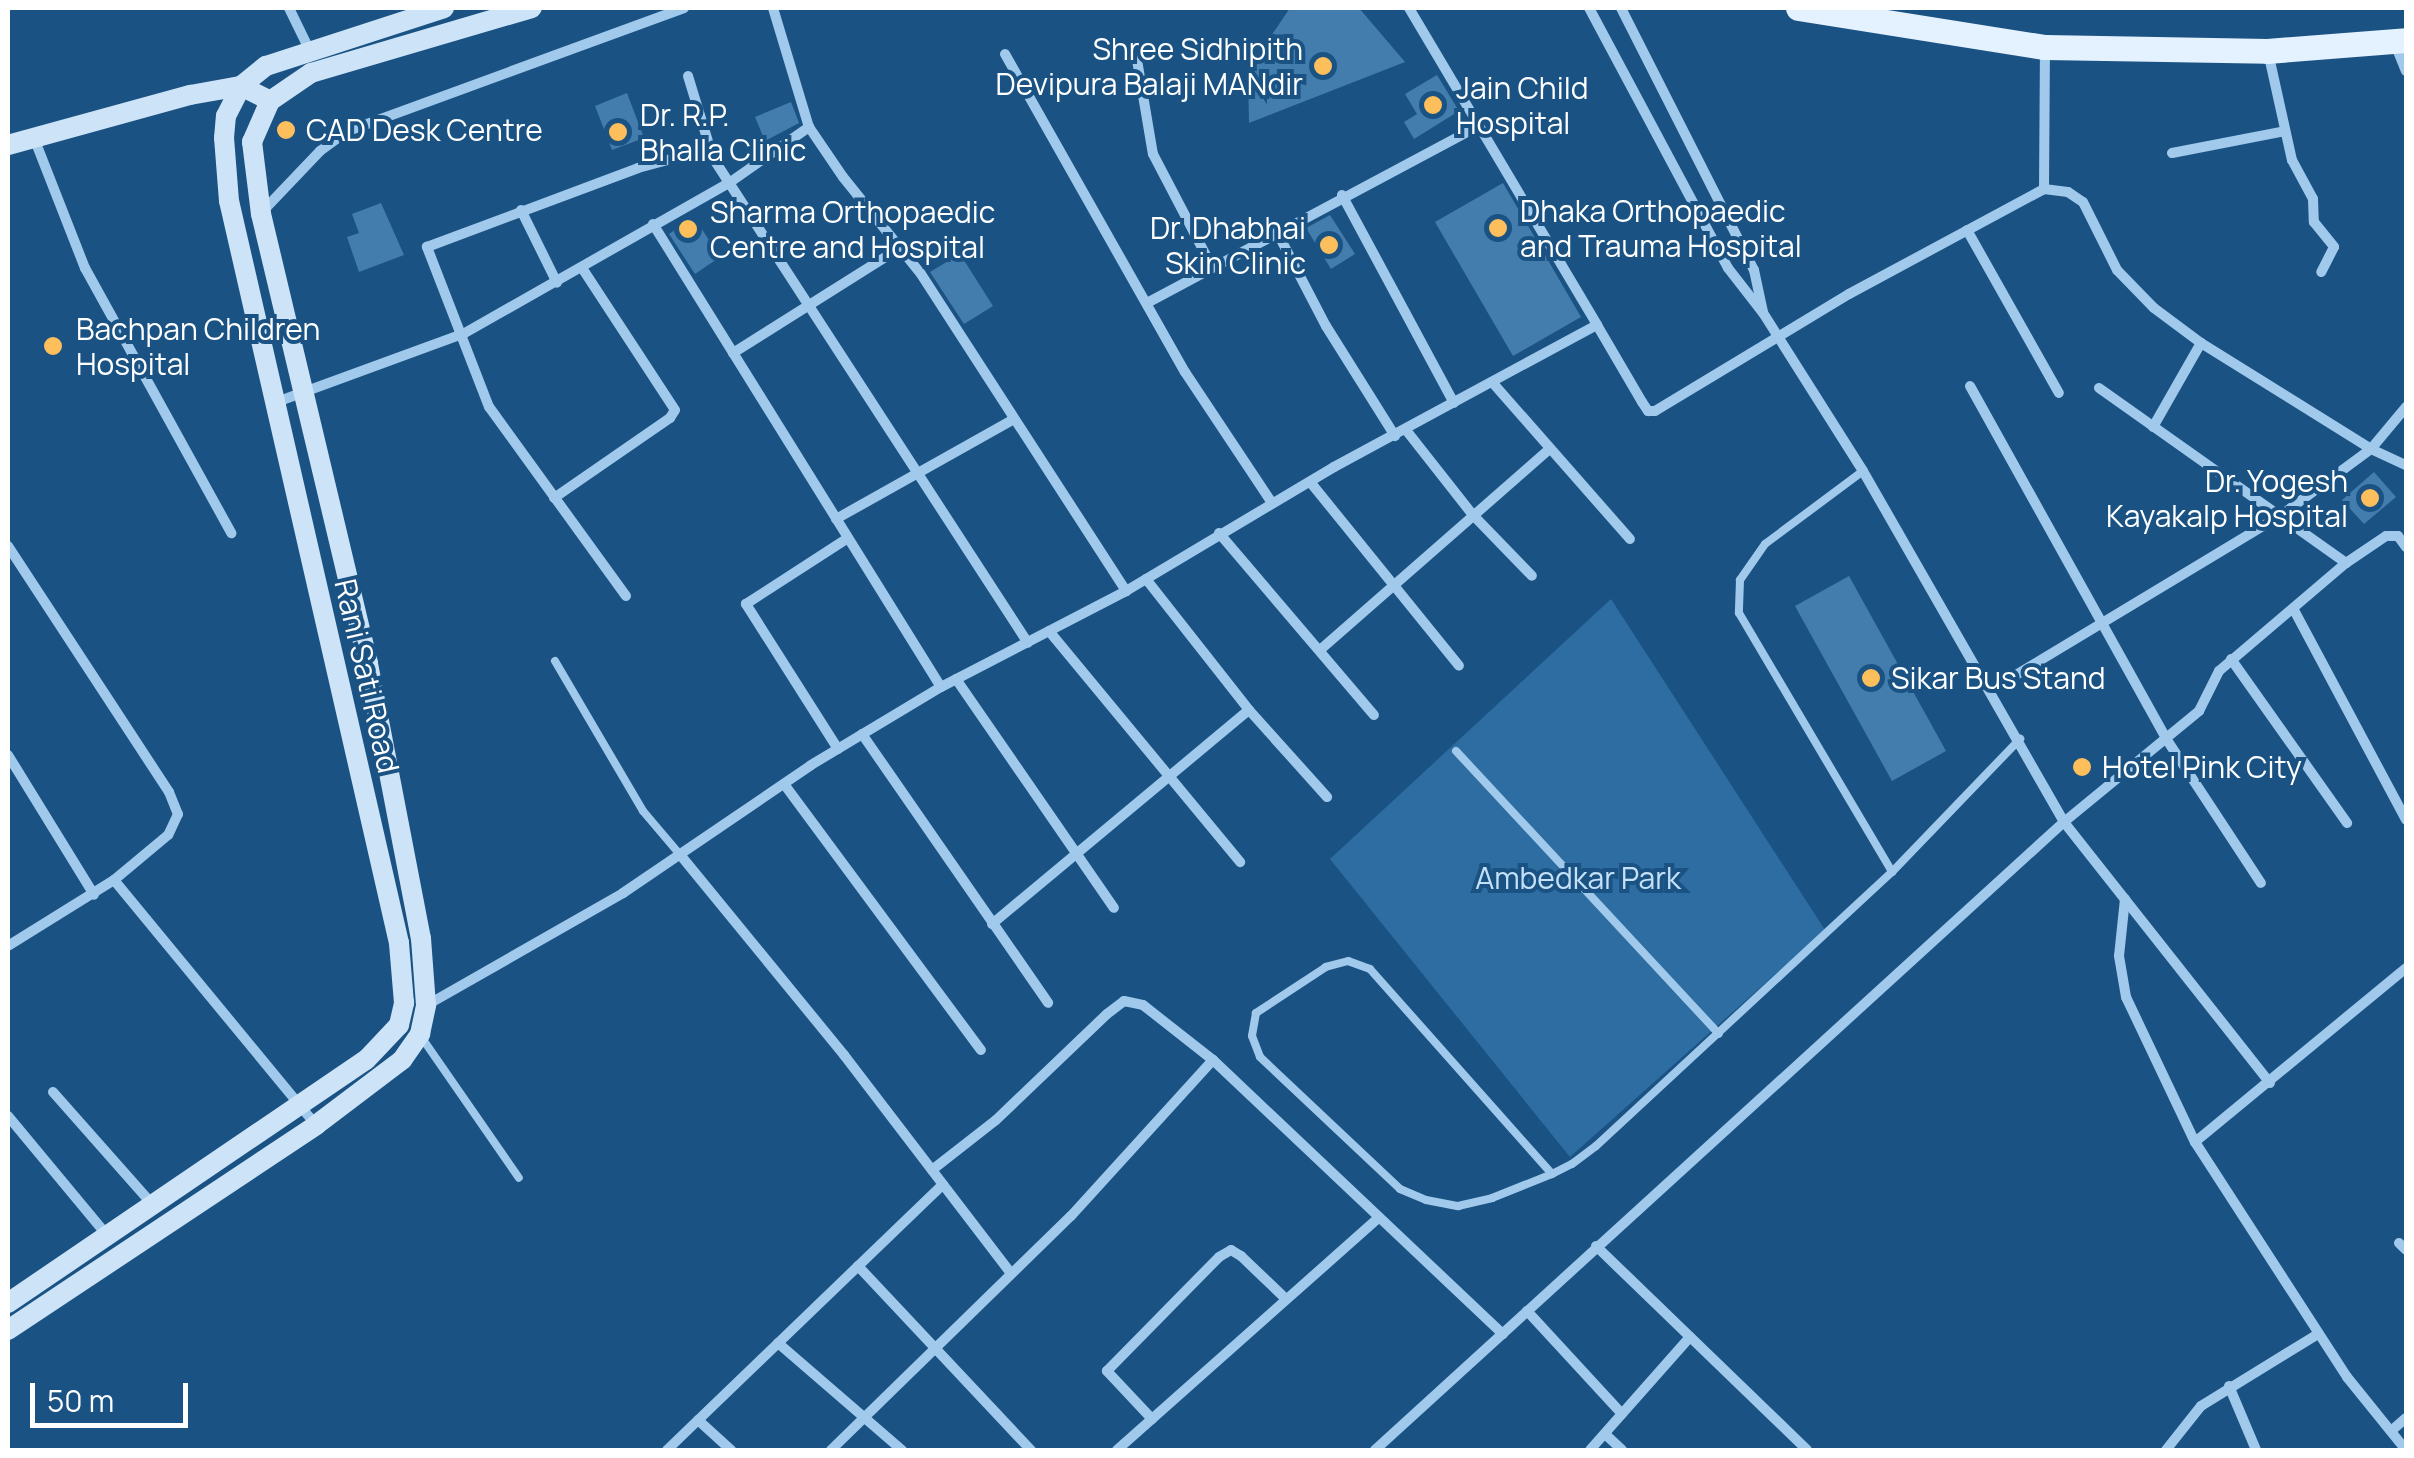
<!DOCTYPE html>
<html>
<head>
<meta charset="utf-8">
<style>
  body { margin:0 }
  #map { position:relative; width:2414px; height:1458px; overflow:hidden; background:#1a5383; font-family:Manrope,sans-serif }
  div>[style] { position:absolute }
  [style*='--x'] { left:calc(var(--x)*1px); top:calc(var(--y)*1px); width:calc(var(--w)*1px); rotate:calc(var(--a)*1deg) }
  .green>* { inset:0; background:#2d6da2 }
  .building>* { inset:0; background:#437dad }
  .lane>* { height:8px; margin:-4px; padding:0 4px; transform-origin:4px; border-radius:4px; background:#a0c9eb }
  .street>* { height:10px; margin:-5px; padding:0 5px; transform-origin:5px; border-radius:5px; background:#a0c9eb }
  .secondary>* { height:20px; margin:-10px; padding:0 10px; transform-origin:10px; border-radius:10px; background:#cce3f8 }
  .primary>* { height:25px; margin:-12.5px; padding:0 12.5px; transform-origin:12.5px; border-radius:12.5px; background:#e4f1ff }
  .dots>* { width:28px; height:28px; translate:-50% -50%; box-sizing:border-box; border:5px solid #1a5383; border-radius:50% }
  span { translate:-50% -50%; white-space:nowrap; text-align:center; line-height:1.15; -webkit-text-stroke:8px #1a5383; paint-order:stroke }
  .poi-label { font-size:30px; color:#fff }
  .right { translate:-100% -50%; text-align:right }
  .left { translate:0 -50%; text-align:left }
  .street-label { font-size:30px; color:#fff }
  .park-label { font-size:30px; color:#c5e1f8 }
  .frame { position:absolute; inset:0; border:10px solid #fff; pointer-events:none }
  .scale { position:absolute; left:30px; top:1383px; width:158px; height:45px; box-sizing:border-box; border:5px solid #fff; border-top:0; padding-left:12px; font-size:30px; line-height:35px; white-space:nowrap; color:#fff; -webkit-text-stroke:8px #1a5383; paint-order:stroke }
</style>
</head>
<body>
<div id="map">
  <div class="green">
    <div style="clip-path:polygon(1611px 599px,1825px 930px,1570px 1157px,1330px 859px)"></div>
  </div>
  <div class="building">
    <div style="clip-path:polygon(1290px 8px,1359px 8px,1405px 62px,1249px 123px,1248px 70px)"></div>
    <div style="clip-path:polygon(1437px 75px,1459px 111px,1414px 139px,1404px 122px,1417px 114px,1405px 94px)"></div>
    <div style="clip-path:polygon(627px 93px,644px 138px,612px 150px,595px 106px)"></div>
    <div style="clip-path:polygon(791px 102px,799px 123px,765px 141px,755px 117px)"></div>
    <div style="clip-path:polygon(1503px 183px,1581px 317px,1513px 356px,1435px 222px)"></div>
    <div style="clip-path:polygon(381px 203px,404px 255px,359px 272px,347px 237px,359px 233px,352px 214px)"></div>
    <div style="clip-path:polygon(1330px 215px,1355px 254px,1331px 269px,1306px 228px)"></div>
    <div style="clip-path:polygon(694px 217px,720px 257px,695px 274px,669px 234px)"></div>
    <div style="clip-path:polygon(960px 254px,993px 306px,964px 324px,930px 272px)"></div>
    <div style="clip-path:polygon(2374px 472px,2396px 497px,2364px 524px,2342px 500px)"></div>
    <div style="clip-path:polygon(1849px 576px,1946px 751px,1892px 781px,1795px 606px)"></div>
  </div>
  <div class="lane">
    <div style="--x:1863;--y:471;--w:122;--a:143.3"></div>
    <div style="--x:1765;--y:544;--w:44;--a:124.8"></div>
    <div style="--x:1740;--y:580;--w:33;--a:92"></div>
    <div style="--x:1739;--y:613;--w:301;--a:59.4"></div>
    <div style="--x:555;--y:661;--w:174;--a:59.6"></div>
    <div style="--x:643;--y:811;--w:60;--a:49.7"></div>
    <div style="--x:1456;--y:751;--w:386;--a:47.1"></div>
    <div style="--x:422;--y:1038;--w:170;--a:55.3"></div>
    <div style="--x:1552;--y:1174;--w:274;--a:-131.6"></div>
    <div style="--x:1370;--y:969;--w:23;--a:-160"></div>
    <div style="--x:1348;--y:961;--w:23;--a:165"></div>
    <div style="--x:1326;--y:967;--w:84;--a:146.7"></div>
    <div style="--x:1256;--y:1013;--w:23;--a:100"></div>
    <div style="--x:1252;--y:1036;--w:22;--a:69"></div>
    <div style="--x:1260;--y:1057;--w:192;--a:43.3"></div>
    <div style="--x:1400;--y:1189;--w:28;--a:23"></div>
    <div style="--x:1426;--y:1200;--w:33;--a:11"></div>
    <div style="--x:1458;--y:1206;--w:35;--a:-13"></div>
    <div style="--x:1492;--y:1198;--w:65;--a:-21.8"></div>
    <div style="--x:1552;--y:1174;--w:22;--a:-27"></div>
    <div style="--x:1572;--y:1164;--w:30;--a:-37"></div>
    <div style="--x:1596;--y:1146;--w:403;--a:-42.8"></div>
    <div style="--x:1892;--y:872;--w:185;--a:-46.1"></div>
  </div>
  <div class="street">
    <div style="--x:289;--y:8;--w:46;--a:64"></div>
    <div style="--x:773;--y:8;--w:124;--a:73.2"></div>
    <div style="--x:809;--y:127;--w:60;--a:55.8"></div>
    <div style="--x:843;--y:177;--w:124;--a:51.2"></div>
    <div style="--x:921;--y:274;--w:378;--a:57.1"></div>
    <div style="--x:1409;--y:8;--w:369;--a:59.3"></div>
    <div style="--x:1621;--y:8;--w:294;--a:63.1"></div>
    <div style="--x:1754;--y:270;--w:43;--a:77.9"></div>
    <div style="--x:2395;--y:44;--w:29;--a:68"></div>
    <div style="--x:2268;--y:52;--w:111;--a:77.5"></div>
    <div style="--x:2292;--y:160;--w:44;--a:61.7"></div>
    <div style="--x:2313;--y:199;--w:23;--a:88"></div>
    <div style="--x:2314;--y:222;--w:32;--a:51"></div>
    <div style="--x:2334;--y:247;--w:28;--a:117"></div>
    <div style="--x:1005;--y:54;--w:365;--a:60.5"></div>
    <div style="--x:1185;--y:372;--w:157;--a:56.4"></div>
    <div style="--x:1136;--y:54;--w:101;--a:80.4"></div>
    <div style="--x:1153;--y:154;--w:127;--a:62.4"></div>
    <div style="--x:688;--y:76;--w:86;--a:73"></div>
    <div style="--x:713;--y:158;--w:578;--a:57"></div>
    <div style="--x:34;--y:138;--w:140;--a:68.6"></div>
    <div style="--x:85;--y:268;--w:303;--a:61.1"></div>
    <div style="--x:2172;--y:153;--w:115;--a:-11"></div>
    <div style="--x:2044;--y:189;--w:139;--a:-89.6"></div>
    <div style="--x:1342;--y:195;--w:236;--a:61.7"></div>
    <div style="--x:521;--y:210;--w:81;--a:63.7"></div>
    <div style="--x:261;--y:213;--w:86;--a:-46.4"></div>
    <div style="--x:320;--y:151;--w:34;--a:-36"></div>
    <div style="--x:348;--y:131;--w:358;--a:-20.1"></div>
    <div style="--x:653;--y:224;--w:545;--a:58.12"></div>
    <div style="--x:1967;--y:230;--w:187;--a:60.6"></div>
    <div style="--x:1277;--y:232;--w:106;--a:62.5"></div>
    <div style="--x:1326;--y:326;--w:130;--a:57.9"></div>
    <div style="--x:1147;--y:303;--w:373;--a:-28.1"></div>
    <div style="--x:733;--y:353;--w:197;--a:-32.2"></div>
    <div style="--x:1492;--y:382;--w:209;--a:48.7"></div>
    <div style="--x:1970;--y:386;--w:405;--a:60.9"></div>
    <div style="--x:2167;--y:740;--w:171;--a:56.7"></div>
    <div style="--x:2099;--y:388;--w:303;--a:35.3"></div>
    <div style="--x:274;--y:403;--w:201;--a:-20.1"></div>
    <div style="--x:463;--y:334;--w:306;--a:-29.6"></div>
    <div style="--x:729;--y:183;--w:98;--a:-35"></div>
    <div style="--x:2153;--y:427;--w:97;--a:-60.3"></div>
    <div style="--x:1406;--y:430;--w:107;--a:51.8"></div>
    <div style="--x:1472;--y:514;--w:86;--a:45.9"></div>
    <div style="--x:1311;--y:483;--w:235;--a:51"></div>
    <div style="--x:554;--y:498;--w:141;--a:-34.6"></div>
    <div style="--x:670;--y:418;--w:9;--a:-58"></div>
    <div style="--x:675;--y:410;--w:170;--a:-123.2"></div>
    <div style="--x:836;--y:519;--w:204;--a:-29.3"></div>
    <div style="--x:1219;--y:533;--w:239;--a:49.6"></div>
    <div style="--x:8;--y:546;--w:294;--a:56.8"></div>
    <div style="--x:169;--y:792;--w:24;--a:68"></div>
    <div style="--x:178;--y:814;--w:23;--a:115"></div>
    <div style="--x:168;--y:835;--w:70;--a:140.2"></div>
    <div style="--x:114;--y:880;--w:125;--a:148.1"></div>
    <div style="--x:1146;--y:579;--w:167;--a:51.8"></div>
    <div style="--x:1249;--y:710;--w:117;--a:48.1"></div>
    <div style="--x:626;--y:596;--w:233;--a:-125.9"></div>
    <div style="--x:489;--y:407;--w:172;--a:-111.2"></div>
    <div style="--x:427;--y:247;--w:225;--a:-20.5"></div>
    <div style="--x:638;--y:168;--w:54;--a:-15.1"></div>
    <div style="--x:690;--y:154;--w:23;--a:10"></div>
    <div style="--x:2294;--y:610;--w:238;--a:61.9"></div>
    <div style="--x:1049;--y:631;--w:300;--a:50.4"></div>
    <div style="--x:1320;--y:650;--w:305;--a:-41.2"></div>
    <div style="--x:2231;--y:659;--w:201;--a:54.7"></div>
    <div style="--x:956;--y:679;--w:278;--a:55.4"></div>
    <div style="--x:1991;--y:690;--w:337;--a:-31.1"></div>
    <div style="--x:2280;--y:516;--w:113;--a:-36.4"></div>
    <div style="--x:2371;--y:449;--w:55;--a:-50.2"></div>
    <div style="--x:862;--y:734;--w:327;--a:55.3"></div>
    <div style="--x:838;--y:749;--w:172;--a:-122.4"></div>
    <div style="--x:746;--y:604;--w:121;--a:-32.9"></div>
    <div style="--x:8;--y:755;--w:164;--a:58.4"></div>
    <div style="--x:784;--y:784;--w:331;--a:53.5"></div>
    <div style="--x:682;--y:857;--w:256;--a:50.7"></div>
    <div style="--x:844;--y:1055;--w:273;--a:52.6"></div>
    <div style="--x:114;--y:880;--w:318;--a:50.5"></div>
    <div style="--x:2125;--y:899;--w:57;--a:96"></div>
    <div style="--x:2119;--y:956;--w:42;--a:80.3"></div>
    <div style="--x:2126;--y:997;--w:161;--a:64.6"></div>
    <div style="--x:2195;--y:1142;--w:280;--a:57.1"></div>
    <div style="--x:2347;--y:1377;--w:94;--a:51.1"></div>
    <div style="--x:992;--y:924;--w:334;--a:-39.8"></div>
    <div style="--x:427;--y:1005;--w:226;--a:-29.7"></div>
    <div style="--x:623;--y:893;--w:227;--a:-34.2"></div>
    <div style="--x:811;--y:765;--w:152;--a:-31"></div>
    <div style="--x:941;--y:687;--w:208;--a:-27.4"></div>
    <div style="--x:1126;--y:591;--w:242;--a:-30.8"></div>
    <div style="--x:1334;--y:467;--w:299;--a:-28.4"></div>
    <div style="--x:1597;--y:325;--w:89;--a:59.7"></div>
    <div style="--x:1642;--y:402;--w:11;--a:56"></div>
    <div style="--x:1648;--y:411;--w:7;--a:0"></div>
    <div style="--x:1655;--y:411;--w:227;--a:-31.1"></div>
    <div style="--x:1849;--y:294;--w:221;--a:-28.3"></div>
    <div style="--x:2044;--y:189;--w:24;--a:7"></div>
    <div style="--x:2068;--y:192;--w:18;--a:34"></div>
    <div style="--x:2083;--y:202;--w:76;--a:63.4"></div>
    <div style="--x:2117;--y:270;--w:53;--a:45.8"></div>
    <div style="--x:2154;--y:308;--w:59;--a:36.7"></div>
    <div style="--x:2201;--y:343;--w:200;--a:31.9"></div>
    <div style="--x:2371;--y:449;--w:38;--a:25"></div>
    <div style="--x:2270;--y:1083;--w:333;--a:-128.3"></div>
    <div style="--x:2064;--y:822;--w:175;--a:-39.4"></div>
    <div style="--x:2199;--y:711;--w:45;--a:-63.4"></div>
    <div style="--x:2219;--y:671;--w:167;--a:-40.4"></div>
    <div style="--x:2346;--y:563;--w:48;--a:-34"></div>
    <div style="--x:2386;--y:536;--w:12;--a:0"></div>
    <div style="--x:2398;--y:536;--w:14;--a:54"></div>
    <div style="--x:53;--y:1092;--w:149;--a:48.5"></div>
    <div style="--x:8;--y:1116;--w:153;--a:50.3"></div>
    <div style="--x:2195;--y:1142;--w:273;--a:-39.5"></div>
    <div style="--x:932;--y:1170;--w:81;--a:-38"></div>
    <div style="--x:996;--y:1120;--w:153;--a:-43.7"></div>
    <div style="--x:1107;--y:1014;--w:21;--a:-37"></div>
    <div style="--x:1124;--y:1001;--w:19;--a:12"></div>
    <div style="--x:1143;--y:1005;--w:89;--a:38.2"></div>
    <div style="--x:1213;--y:1060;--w:399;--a:43.4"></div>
    <div style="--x:2399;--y:1243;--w:10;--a:45"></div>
    <div style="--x:1596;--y:1246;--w:293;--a:44"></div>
    <div style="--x:858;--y:1266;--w:253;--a:46.8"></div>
    <div style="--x:1527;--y:1311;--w:140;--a:47.3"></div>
    <div style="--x:778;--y:1343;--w:164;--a:40.8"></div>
    <div style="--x:2229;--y:1386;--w:69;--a:67.1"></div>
    <div style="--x:1152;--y:1419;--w:66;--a:-133.2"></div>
    <div style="--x:1107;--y:1371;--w:160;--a:-45.5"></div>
    <div style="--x:1219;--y:1257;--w:14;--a:-30"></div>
    <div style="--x:1231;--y:1250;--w:12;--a:31"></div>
    <div style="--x:1241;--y:1256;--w:62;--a:43.7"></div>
    <div style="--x:698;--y:1420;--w:45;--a:42.3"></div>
    <div style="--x:2391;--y:1431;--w:20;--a:-41"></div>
    <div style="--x:1605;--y:1434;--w:23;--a:43"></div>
    <div style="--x:667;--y:1450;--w:383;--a:-43.9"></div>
    <div style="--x:831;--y:1450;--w:335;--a:-44.3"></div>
    <div style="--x:1071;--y:1216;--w:211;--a:-47.7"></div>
    <div style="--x:1117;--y:1450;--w:349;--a:-41.6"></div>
    <div style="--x:1375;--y:1450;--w:932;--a:-42.35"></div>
    <div style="--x:2064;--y:822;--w:404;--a:-119.8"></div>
    <div style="--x:1863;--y:471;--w:187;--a:-122.3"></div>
    <div style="--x:1763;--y:313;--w:57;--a:-127.9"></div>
    <div style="--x:1728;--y:268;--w:295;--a:-118.1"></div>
    <div style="--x:1590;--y:1450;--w:151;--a:-48.5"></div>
    <div style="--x:2166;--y:1450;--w:56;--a:-51.5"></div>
    <div style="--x:2201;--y:1406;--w:137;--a:-31.6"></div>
  </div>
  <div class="secondary">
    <div style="--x:8;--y:145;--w:189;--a:-15.4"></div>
    <div style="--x:190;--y:95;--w:52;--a:-10"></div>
    <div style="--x:241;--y:86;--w:33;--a:27"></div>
    <div style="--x:8;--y:1303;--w:433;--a:-34.2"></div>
    <div style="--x:366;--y:1060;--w:48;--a:-46.7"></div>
    <div style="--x:399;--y:1025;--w:23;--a:-77"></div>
    <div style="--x:404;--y:1003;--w:60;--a:-94.8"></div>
    <div style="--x:399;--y:943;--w:761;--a:-102.9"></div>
    <div style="--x:229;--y:201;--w:63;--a:-94.5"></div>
    <div style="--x:224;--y:138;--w:22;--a:-85"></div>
    <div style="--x:226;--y:116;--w:34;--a:-63"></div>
    <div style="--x:241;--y:86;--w:32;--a:-39"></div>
    <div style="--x:266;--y:66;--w:187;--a:-18"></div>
    <div style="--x:8;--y:1330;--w:370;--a:-33.6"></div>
    <div style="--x:316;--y:1125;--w:108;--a:-37.1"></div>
    <div style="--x:402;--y:1060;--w:32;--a:-55"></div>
    <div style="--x:420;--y:1034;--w:30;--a:-78"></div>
    <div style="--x:426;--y:1005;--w:66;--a:-94.3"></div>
    <div style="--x:421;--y:939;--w:281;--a:-100.9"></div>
    <div style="--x:368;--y:663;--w:462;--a:-103.4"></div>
    <div style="--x:261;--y:214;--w:73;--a:-97.1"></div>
    <div style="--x:252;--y:142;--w:45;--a:-66.3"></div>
    <div style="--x:270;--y:101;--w:50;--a:-34.3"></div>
    <div style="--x:311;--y:73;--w:230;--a:-16.4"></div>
  </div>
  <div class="primary">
    <div style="--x:1798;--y:8;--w:250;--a:9"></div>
    <div style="--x:2045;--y:47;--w:222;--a:1"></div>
    <div style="--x:2267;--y:51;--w:139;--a:-4.5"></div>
  </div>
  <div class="dots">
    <div style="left:1323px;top:66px;background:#fdbf5c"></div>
    <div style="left:1433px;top:105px;background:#fdbf5c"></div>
    <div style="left:286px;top:130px;background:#fdbf5c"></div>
    <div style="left:618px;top:132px;background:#fdbf5c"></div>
    <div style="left:1498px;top:228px;background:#fdbf5c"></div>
    <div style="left:688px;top:229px;background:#fdbf5c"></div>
    <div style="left:1329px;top:245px;background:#fdbf5c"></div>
    <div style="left:53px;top:346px;background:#fdbf5c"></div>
    <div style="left:2370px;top:498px;background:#fdbf5c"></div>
    <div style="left:1871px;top:678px;background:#fdbf5c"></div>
    <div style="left:2082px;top:767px;background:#fdbf5c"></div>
  </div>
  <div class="poi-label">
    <span class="right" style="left:1303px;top:66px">Shree Sidhipith<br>Devipura Balaji MANdir</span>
    <span class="left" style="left:1456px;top:105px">Jain Child<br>Hospital</span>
    <span class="left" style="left:640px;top:132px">Dr. R.P.<br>Bhalla Clinic</span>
    <span class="left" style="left:306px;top:130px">CAD Desk Centre</span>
    <span class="left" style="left:1520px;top:228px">Dhaka Orthopaedic<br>and Trauma Hospital</span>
    <span class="left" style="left:710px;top:229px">Sharma Orthopaedic<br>Centre and Hospital</span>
    <span class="right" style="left:1306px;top:245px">Dr. Dhabhai<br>Skin Clinic</span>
    <span class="left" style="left:76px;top:346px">Bachpan Children<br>Hospital</span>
    <span class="right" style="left:2348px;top:498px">Dr. Yogesh<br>Kayakalp Hospital</span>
    <span class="left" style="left:1891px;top:678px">Sikar Bus Stand</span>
    <span class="left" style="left:2102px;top:767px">Hotel Pink City</span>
  </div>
  <div class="street-label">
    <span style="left:367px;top:676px;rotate:77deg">Rani Sati Road</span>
  </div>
  <div class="park-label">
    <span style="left:1578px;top:878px">Ambedkar Park</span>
  </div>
  <div class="frame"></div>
  <div class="scale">50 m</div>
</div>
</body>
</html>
